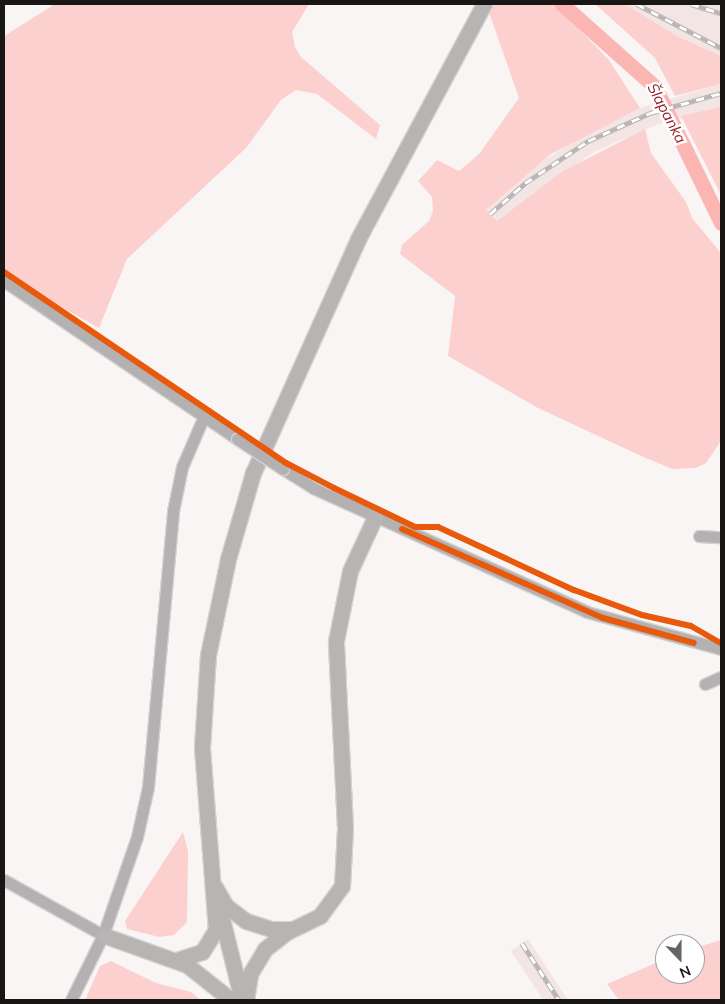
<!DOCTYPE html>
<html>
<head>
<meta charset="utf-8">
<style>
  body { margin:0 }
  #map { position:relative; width:725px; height:1004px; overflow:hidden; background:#faf5f5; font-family:Mulish,sans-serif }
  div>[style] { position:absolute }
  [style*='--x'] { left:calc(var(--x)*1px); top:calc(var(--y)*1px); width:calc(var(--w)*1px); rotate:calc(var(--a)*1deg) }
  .built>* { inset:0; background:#f2e5e4 }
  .green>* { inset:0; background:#fcd0ce }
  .stream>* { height:2.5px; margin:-1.25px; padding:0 1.25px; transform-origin:1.25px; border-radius:1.25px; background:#fbb5b2 }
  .river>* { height:15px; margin:-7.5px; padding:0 7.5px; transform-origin:7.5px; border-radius:7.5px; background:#fbb5b2 }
  .roads { filter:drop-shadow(1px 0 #d5d2d2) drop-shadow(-1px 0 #d5d2d2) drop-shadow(0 1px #d5d2d2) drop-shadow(0 -1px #d5d2d2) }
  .minor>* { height:11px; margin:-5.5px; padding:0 5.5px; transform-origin:5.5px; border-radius:5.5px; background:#b3b1b1 }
  .major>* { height:15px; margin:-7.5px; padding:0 7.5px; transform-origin:7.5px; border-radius:7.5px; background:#b7b4b4 }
  .rail>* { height:4.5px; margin-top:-2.25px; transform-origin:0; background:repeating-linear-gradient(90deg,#fff 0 8px,#b8b4b4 0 16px); box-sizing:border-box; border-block:1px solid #b8b4b4 }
  .bridges { filter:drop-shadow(1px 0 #d5d2d2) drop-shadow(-1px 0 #d5d2d2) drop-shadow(0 1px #d5d2d2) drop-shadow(0 -1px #d5d2d2) }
  .minor-bridge>* { height:11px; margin:-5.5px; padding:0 5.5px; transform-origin:5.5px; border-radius:5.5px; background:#b3b1b1 }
  .cycleway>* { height:6px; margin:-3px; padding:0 3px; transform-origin:3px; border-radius:3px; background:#e8590c }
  span { translate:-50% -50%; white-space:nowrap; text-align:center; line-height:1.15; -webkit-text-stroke:5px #fff; paint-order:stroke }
  .water-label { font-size:15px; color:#94212a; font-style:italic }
  .frame { position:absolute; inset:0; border:5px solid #191616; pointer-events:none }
  .north { position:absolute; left:655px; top:934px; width:50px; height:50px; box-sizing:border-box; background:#fff; border:1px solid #a3a2a2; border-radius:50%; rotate:158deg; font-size:14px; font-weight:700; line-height:20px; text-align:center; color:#191616 }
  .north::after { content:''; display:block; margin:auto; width:18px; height:22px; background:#686464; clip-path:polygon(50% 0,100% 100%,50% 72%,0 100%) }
</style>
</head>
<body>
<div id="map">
  <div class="built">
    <div style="clip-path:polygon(625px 4px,721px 4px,721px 56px,677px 36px)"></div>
    <div style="clip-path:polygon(721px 84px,721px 107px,656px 125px,594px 152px,497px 221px,486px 210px,519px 177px,584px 134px,640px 108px)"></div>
    <div style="clip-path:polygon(528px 939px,568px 1000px,543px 1000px,511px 951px)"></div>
  </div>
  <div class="green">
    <div style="clip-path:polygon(55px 4px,309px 4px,292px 32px,295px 47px,301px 57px,380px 125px,376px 139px,317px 94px,296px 90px,281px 100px,246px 148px,127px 259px,99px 328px,4px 275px,4px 36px)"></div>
    <div style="clip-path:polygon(486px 4px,555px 4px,609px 60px,640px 108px,551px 154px,486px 210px,497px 221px,563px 171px,645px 129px,651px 153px,686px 202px,692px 218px,721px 253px,721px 441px,706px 463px,696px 468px,672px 469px,639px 455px,538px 408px,448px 356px,455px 296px,400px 254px,402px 245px,429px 221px,433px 211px,432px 197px,418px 181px,437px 160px,459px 171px,479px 154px,519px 98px)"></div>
    <div style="clip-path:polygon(595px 4px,625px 4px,677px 36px,721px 56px,721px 84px,675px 96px,655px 58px)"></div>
    <div style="clip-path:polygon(721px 107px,721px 195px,681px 116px)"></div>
    <div style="clip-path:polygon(183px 832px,188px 851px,187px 922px,174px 935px,159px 937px,127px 929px,125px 921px)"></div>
    <div style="clip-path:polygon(721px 940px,721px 1000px,619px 1000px,607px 984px,665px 959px,665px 974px,695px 974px,695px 948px)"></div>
    <div style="clip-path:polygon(111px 961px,156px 983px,191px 992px,201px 1000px,85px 1000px,100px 966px)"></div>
  </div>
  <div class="stream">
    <div style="--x:714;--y:213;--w:7;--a:0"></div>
  </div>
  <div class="river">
    <div style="--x:562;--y:4;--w:125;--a:41.7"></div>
    <div style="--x:655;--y:87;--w:151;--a:64.1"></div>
  </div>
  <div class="roads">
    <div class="minor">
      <div style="--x:4;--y:281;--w:282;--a:34.1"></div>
      <div style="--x:283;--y:469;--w:36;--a:32"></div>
      <div style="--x:313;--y:488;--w:301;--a:24.3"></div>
      <div style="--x:587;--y:612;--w:139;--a:15.4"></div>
      <div style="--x:699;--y:536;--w:22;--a:3"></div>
      <div style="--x:705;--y:684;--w:17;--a:-24"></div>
      <div style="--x:4;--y:880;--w:113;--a:29.1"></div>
      <div style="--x:71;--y:1000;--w:72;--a:-63.8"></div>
      <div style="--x:103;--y:935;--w:104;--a:-70.9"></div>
      <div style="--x:137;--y:837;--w:51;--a:-77.6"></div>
      <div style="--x:148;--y:787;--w:277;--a:-84.8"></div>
      <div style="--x:173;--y:511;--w:45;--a:-78.4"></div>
      <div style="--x:182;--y:467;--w:56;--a:-66.7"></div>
    </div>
    <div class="major">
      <div style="--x:215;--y:887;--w:22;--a:60"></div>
      <div style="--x:226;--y:906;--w:25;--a:37"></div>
      <div style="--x:246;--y:921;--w:25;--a:18"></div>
      <div style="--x:270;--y:929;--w:22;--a:0"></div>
      <div style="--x:221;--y:915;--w:88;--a:76.1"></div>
      <div style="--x:103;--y:935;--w:89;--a:19.7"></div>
      <div style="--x:187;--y:965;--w:56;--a:38.5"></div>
      <div style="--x:177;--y:960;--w:26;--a:-18"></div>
      <div style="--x:202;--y:952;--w:26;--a:-58"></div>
      <div style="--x:216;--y:930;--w:184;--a:-94.4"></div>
      <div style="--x:202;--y:747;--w:92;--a:-86.3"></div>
      <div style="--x:208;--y:655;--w:98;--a:-78.2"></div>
      <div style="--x:228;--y:559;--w:90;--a:-73.8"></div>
      <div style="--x:253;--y:473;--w:256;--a:-65.8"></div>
      <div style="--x:358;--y:239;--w:267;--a:-61.8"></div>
      <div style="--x:246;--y:1000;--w:26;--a:-81"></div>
      <div style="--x:250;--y:974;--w:29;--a:-59"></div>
      <div style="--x:265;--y:949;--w:28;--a:-38"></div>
      <div style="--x:287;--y:932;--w:37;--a:-26"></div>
      <div style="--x:320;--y:916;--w:37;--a:-54"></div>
      <div style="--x:342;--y:886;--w:58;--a:-87"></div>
      <div style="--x:345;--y:828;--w:187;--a:-92.8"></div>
      <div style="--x:336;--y:641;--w:71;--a:-78.7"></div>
      <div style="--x:350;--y:571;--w:60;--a:-65.2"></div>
    </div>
  </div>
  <div class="rail">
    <div style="--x:637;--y:4;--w:95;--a:27.6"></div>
    <div style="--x:691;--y:4;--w:31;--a:17"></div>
    <div style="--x:490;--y:214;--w:47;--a:-41.5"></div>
    <div style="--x:525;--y:183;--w:76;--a:-33.7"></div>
    <div style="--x:588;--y:141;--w:68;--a:-24.3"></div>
    <div style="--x:650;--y:113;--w:74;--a:-15.7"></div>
    <div style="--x:522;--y:943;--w:68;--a:57"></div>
  </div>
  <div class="bridges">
    <div class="minor-bridge">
      <div style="--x:237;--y:439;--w:55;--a:33.1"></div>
    </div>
  </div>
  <div class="cycleway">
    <div style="--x:4;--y:272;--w:341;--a:34.1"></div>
    <div style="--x:286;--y:463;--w:54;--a:27.5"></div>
    <div style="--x:334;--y:488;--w:90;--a:25.7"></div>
    <div style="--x:415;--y:527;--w:23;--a:0"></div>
    <div style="--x:438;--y:527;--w:150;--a:24.9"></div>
    <div style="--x:574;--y:590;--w:72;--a:20.2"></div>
    <div style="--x:642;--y:615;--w:50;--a:12.7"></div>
    <div style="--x:691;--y:626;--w:34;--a:30"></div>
    <div style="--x:402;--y:529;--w:220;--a:23.9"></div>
    <div style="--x:603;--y:618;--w:94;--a:15.4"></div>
  </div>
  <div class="water-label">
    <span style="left:667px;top:113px;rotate:62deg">Šlapanka</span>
  </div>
  <div class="frame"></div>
  <div class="north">N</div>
</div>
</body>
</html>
